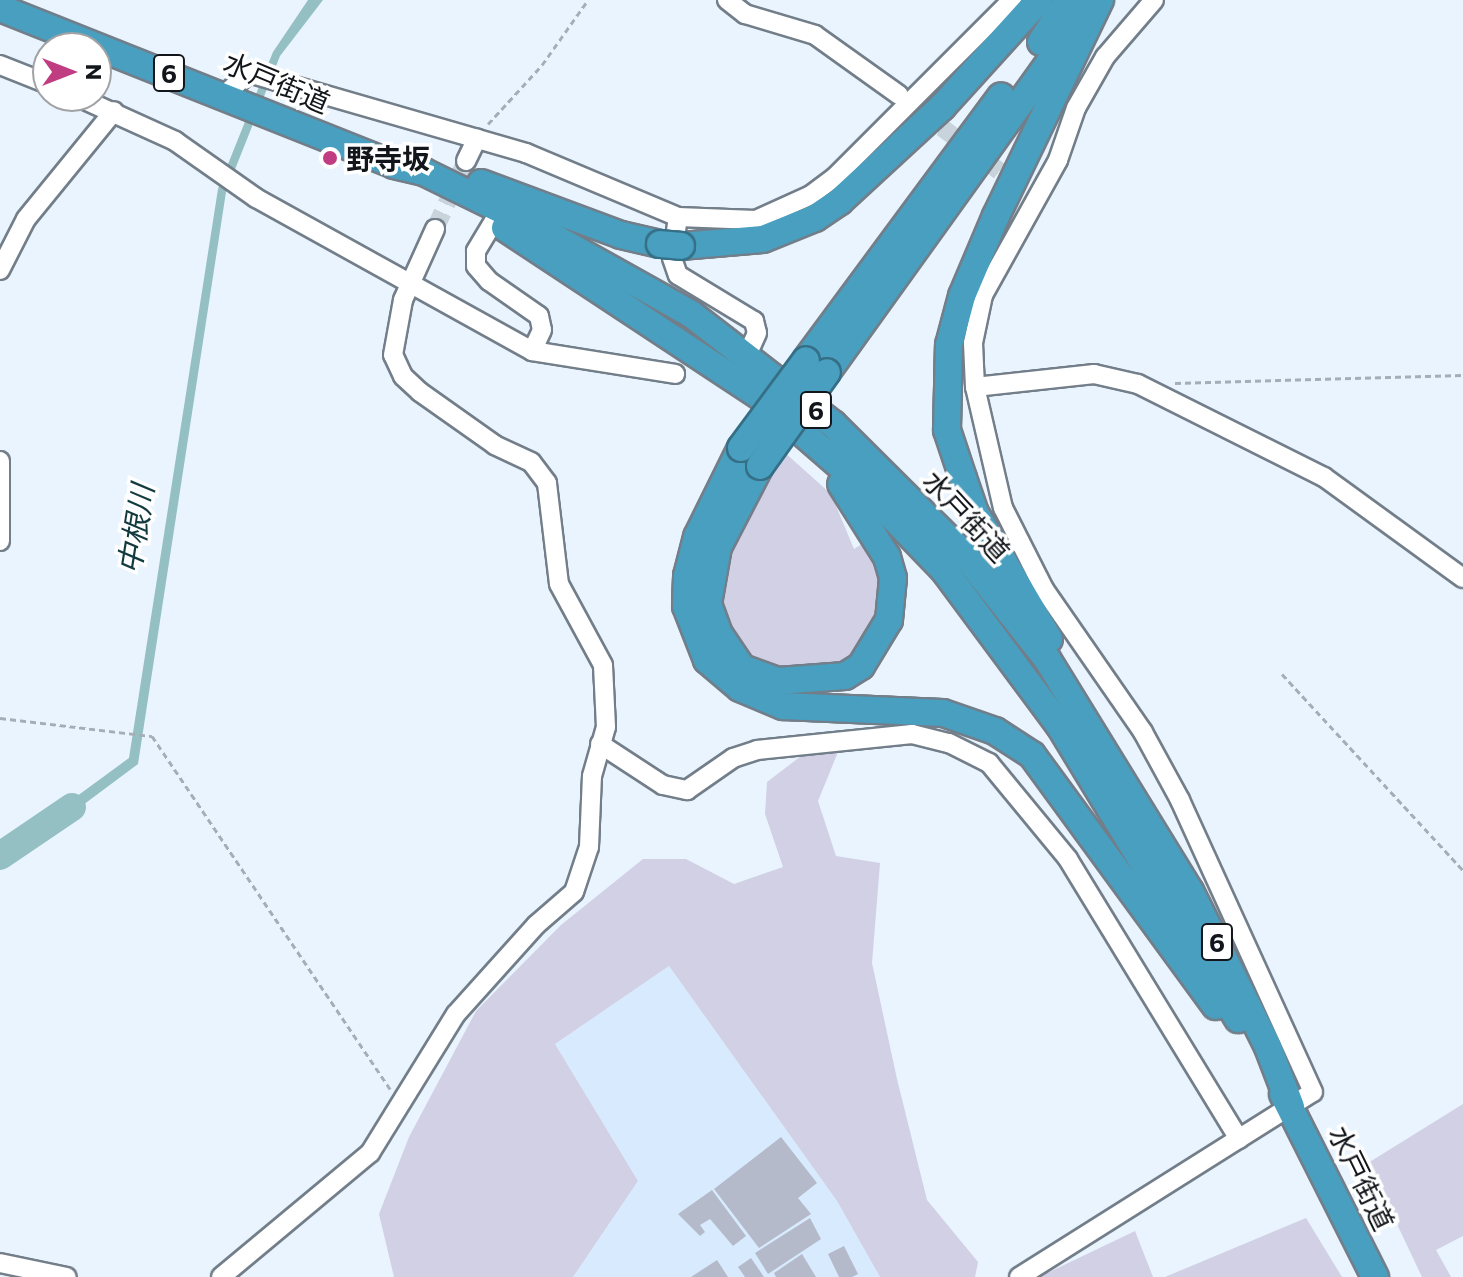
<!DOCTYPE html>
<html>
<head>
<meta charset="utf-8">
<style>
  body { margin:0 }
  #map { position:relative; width:1463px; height:1277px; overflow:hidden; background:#e9f4fe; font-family:Commissioner,"Noto Sans JP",sans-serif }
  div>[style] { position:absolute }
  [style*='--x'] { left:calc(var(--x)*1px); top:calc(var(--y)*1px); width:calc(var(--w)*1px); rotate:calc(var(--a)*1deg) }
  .built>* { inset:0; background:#d8ebfe }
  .green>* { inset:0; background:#d1d0e5 }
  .water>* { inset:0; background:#94bfc3 }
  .river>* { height:28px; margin:-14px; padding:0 14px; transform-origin:14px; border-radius:14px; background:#94bfc3 }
  .building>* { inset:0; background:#b4bac9 }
  .minor-tunnel>* { height:18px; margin-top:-9px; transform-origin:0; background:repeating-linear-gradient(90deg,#c9d3dc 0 18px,transparent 0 27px) }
  .path>* { height:3px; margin-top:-1.5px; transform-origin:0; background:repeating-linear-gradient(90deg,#a5aeb6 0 6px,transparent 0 10px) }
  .roads { filter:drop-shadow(2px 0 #727e89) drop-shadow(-2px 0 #727e89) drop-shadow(0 2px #727e89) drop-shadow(0 -2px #727e89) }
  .minor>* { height:18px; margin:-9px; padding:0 9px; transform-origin:9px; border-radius:9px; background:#fff }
  .highway>* { height:26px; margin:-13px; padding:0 13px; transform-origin:13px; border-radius:13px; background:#489fbf }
  .bridges { filter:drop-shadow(2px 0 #356f86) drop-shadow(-2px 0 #356f86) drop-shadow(0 2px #356f86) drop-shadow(0 -2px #356f86) }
  .highway-bridge>* { height:26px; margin:-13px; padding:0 13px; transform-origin:13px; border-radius:13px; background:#489fbf }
  .dots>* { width:22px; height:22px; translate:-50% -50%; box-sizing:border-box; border:4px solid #fff; border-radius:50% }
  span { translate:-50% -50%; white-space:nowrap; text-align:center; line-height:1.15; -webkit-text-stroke:7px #fff; paint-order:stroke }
  .shield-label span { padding:2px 6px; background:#fff; border:2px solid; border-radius:6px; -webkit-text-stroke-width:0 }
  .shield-label { font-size:26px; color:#12161b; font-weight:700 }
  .street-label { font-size:28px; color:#12161b }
  .poi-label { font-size:28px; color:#12161b; font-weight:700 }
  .left { translate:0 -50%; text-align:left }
  .water-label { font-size:30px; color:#123b3f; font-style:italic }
  .north { position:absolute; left:32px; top:32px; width:80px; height:80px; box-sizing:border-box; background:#fff; border:2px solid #a0a2a4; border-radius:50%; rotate:90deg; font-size:22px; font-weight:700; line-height:32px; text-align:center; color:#12161b }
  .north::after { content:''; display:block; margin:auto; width:28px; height:36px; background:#c13d82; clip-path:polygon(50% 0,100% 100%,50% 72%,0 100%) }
</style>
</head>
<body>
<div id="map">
  <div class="built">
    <div style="clip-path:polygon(669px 966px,837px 1201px,880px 1277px,573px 1277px,638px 1181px,555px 1044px)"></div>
  </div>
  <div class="green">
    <div style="clip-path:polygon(783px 451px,831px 494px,854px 549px,870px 539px,879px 561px,882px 606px,857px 656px,838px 668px,793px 675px,751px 659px,722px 618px,717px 585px,724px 550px)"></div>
    <div style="clip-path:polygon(809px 750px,838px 752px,818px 801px,836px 856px,880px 863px,872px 963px,897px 1079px,927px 1200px,978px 1262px,975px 1277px,880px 1277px,837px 1201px,669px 966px,555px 1044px,638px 1181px,573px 1277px,394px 1277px,379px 1214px,409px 1137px,476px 1011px,561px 925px,643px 859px,686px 859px,734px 884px,783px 867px,765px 814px,767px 782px)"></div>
    <div style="clip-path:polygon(1463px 1104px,1463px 1236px,1436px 1250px,1451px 1277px,1422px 1277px,1368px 1163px)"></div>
    <div style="clip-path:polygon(1306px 1218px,1342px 1277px,1165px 1277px)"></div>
    <div style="clip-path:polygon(1135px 1231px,1153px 1277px,1039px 1277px)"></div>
  </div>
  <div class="water">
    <div style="clip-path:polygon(308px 0,323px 0,280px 56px,226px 192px,138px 764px,44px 834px,39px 824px,129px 758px,218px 189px,273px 52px)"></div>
  </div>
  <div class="river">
    <div style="--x:0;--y:856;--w:87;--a:-34.2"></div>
  </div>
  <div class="building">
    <div style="clip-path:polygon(781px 1137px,817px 1183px,798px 1198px,811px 1214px,759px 1248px,714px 1189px)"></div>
    <div style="clip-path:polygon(712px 1190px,746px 1236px,733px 1246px,710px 1219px,700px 1225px,705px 1232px,700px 1236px,678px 1214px)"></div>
    <div style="clip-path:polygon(810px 1218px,821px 1239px,768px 1274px,755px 1253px)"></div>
    <div style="clip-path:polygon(844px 1246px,858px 1274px,852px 1277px,839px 1277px,828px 1254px)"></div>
    <div style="clip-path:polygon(802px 1254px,816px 1277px,776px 1277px,774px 1273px)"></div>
    <div style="clip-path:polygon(751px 1258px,764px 1277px,745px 1277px,738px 1267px)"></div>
    <div style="clip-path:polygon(717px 1260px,728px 1277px,691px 1277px)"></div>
  </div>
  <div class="minor-tunnel">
    <div style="--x:899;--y:95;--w:161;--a:37.2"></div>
    <div style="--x:435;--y:229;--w:75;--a:-65.5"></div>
  </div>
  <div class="path">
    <div style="--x:488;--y:124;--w:80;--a:-47.5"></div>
    <div style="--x:542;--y:65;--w:80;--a:-54.7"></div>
    <div style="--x:1175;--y:383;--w:288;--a:-1.6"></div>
    <div style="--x:1282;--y:674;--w:267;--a:47.3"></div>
    <div style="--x:0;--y:718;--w:153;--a:6.8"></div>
    <div style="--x:152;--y:736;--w:427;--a:56"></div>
  </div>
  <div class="roads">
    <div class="minor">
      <div style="--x:727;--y:0;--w:23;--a:38"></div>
      <div style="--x:745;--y:14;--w:73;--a:16.7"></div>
      <div style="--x:815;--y:35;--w:103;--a:35.5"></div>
      <div style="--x:0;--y:65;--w:52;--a:21.6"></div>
      <div style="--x:225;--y:94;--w:32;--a:-41"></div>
      <div style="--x:249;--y:73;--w:288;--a:16.1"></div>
      <div style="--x:526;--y:153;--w:165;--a:22.8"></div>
      <div style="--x:678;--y:217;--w:78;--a:2.2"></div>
      <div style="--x:756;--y:220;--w:60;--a:-24.4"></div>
      <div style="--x:811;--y:195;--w:31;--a:-37"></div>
      <div style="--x:836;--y:176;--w:249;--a:-45"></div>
      <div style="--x:76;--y:96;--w:109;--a:24.4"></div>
      <div style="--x:175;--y:141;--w:99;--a:35.1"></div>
      <div style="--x:256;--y:198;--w:316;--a:29"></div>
      <div style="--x:532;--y:351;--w:145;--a:9.1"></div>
      <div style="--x:466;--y:161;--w:25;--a:-64"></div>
      <div style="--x:678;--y:217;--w:41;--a:98.3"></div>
      <div style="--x:672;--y:258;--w:18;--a:71"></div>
      <div style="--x:678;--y:275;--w:89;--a:31.2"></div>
      <div style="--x:754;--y:321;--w:12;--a:76"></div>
      <div style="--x:757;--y:333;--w:24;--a:114"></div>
      <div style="--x:494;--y:221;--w:35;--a:121"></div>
      <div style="--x:476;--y:251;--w:15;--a:90"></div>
      <div style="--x:476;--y:266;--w:20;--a:49"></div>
      <div style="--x:489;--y:281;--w:61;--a:35"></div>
      <div style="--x:539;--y:316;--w:14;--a:78"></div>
      <div style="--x:542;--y:330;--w:23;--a:115"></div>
      <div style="--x:0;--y:270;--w:57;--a:-63"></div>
      <div style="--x:26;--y:219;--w:139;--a:-50.8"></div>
      <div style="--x:975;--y:387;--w:120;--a:-6.2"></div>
      <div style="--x:1094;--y:374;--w:45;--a:12.8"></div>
      <div style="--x:1138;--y:384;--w:208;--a:26.6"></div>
      <div style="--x:1324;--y:477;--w:172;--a:36"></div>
      <div style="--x:0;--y:461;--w:80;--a:90"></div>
      <div style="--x:600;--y:744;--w:75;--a:33.1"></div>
      <div style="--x:663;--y:785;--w:25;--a:12"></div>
      <div style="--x:687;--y:790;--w:56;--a:-34.8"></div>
      <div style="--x:733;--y:758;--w:25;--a:-18"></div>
      <div style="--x:757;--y:750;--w:156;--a:-5.9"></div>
      <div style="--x:912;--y:734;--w:38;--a:14"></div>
      <div style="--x:949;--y:743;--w:45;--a:26.6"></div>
      <div style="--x:989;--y:763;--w:124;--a:50.5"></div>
      <div style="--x:1068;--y:859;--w:328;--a:58.6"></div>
      <div style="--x:0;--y:1263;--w:68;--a:11.8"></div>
      <div style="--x:221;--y:1277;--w:194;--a:-39.8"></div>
      <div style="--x:370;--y:1153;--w:163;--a:-58.3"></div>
      <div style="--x:456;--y:1014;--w:120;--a:-48"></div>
      <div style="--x:536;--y:925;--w:50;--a:-41"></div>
      <div style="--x:574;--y:892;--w:47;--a:-71.6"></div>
      <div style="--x:589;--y:847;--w:71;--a:-87.6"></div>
      <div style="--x:592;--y:776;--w:51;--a:-74.1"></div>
      <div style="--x:606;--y:727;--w:62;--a:-92.8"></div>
      <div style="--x:603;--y:665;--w:92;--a:-118.5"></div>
      <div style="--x:559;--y:584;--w:102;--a:-96.8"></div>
      <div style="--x:547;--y:483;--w:26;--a:-127"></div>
      <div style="--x:531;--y:462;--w:40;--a:-155"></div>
      <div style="--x:495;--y:445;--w:92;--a:-144.8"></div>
      <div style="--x:420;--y:392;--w:23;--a:-137"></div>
      <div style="--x:403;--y:376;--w:23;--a:-115"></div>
      <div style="--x:393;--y:355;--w:56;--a:-79.7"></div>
      <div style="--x:403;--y:300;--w:78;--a:-65.7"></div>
      <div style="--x:1019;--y:1277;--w:347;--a:-32.2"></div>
      <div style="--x:1313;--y:1092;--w:321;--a:-114.5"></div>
      <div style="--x:1180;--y:800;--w:77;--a:-118.6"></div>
      <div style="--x:1143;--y:732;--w:174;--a:-124.7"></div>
      <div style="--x:1044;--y:589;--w:91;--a:-116.8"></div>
      <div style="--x:1003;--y:508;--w:124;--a:-103"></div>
      <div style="--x:975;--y:387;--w:44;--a:-92.6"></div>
      <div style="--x:973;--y:343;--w:49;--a:-78.2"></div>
      <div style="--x:983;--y:295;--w:154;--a:-60.9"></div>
      <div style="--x:1058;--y:160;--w:55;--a:-70.9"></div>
      <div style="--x:1076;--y:108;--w:59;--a:-60.4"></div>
      <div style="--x:1105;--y:57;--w:75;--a:-49.3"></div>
    </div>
    <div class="highway">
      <div style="--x:0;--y:8;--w:424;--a:21.7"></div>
      <div style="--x:394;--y:165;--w:31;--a:13"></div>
      <div style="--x:424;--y:172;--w:120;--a:26.1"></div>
      <div style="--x:532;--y:225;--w:182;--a:29.2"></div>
      <div style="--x:691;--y:314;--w:180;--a:37.8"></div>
      <div style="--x:833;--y:424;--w:185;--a:44.8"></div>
      <div style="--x:964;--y:554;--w:134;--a:51.7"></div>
      <div style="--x:1047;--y:659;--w:273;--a:58.4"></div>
      <div style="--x:1190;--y:891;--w:174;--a:63.4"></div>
      <div style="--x:1268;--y:1047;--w:64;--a:69"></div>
      <div style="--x:1041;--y:42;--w:50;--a:-57.3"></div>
      <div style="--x:481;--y:183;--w:149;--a:20.4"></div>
      <div style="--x:621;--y:235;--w:40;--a:13"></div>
      <div style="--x:505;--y:228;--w:305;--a:33.4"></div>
      <div style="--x:760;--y:396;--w:133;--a:41"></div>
      <div style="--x:860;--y:483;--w:121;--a:46"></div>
      <div style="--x:944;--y:570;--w:194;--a:53.4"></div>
      <div style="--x:1060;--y:726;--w:343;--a:58.7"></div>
      <div style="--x:681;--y:246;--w:82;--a:-4.9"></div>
      <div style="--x:763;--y:239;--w:56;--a:-22"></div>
      <div style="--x:815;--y:218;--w:30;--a:-34"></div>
      <div style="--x:840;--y:201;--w:139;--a:-42.7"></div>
      <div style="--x:942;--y:107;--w:144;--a:-47.8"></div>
      <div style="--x:806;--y:360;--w:328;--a:-53.5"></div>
      <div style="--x:827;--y:372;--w:447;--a:-54.3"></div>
      <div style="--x:741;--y:448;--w:99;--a:116.3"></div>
      <div style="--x:697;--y:537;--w:40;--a:104.4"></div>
      <div style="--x:687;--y:576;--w:30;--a:92"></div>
      <div style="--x:686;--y:606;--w:58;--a:68.7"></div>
      <div style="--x:707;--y:660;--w:43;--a:40.3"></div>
      <div style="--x:740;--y:688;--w:47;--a:22.7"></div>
      <div style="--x:783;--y:706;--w:160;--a:2.5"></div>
      <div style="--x:943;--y:713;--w:55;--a:19.1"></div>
      <div style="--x:995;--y:731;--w:44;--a:33"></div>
      <div style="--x:1032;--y:755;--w:311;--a:53.8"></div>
      <div style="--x:760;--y:466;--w:91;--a:117.4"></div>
      <div style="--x:718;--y:547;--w:58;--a:100"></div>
      <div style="--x:708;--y:604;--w:32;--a:70"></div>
      <div style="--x:719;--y:634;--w:41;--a:55.9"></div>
      <div style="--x:742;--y:668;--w:38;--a:20"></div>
      <div style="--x:778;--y:681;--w:67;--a:-4.3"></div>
      <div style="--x:845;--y:676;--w:19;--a:-32"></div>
      <div style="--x:861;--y:666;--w:54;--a:-58.7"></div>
      <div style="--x:889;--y:620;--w:42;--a:-84.6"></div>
      <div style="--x:893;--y:578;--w:22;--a:-106"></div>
      <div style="--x:887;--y:557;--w:86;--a:-122.2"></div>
      <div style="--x:1049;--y:639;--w:146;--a:-120.4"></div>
      <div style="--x:975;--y:513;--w:37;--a:-109"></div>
      <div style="--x:963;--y:478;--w:51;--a:-108.4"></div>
      <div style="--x:947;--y:430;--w:85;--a:-88.7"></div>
      <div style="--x:949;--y:345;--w:51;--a:-75.1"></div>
      <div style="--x:962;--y:296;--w:87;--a:-67"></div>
      <div style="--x:996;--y:216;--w:240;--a:-64.3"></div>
      <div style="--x:1283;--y:1094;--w:205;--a:63.3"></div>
    </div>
  </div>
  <div class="bridges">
    <div class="highway-bridge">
      <div style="--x:660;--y:244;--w:21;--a:5"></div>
      <div style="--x:741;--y:448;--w:109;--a:-53.5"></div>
      <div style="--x:760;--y:466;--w:115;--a:-54.5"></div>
    </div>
  </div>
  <div class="dots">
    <div style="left:330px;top:158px;background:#c13d82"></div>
  </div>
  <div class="shield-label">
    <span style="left:169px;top:73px">6</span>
    <span style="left:816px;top:410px">6</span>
    <span style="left:1217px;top:942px">6</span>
  </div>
  <div class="street-label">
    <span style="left:277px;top:82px;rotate:23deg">水戸街道</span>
    <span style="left:967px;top:516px;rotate:47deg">水戸街道</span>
    <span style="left:1362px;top:1178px;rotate:64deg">水戸街道</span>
  </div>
  <div class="poi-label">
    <span class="left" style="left:346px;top:158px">野寺坂</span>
  </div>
  <div class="water-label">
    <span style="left:135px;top:529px;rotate:-81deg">中根川</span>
  </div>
  <div class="north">N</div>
</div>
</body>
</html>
